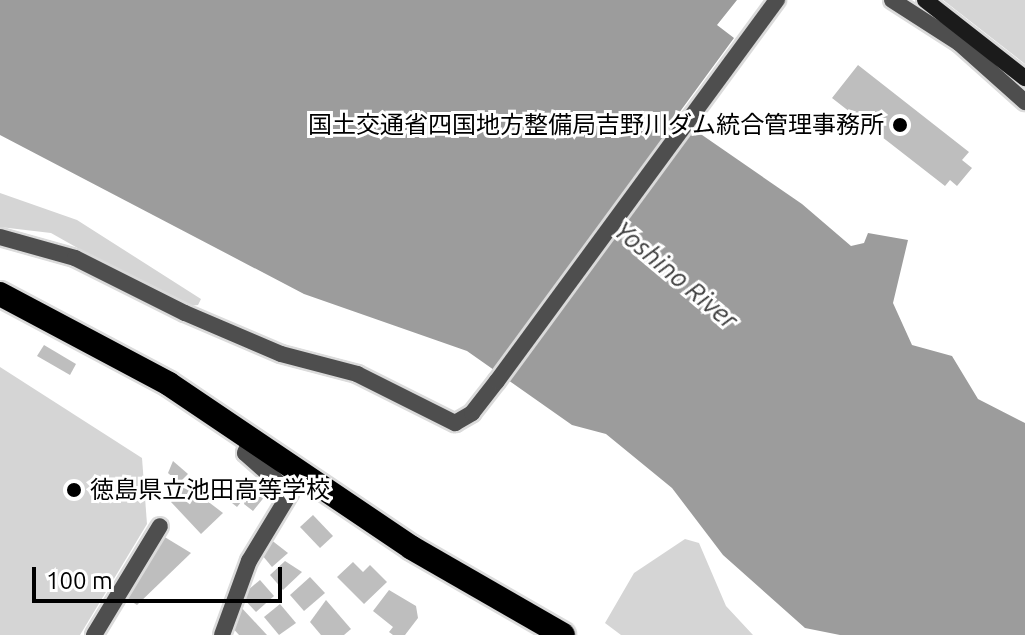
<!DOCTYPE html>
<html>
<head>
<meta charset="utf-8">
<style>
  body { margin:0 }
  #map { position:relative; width:1025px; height:635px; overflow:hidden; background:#fff; font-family:Ubuntu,"Noto Sans JP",sans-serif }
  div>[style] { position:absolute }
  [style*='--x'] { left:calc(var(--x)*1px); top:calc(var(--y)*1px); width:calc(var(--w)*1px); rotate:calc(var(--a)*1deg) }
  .green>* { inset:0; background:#d5d5d5 }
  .water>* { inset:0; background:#9c9c9c }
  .building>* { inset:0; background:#bebebe }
  .roads { filter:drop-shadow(2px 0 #dbdbdb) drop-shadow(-2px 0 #dbdbdb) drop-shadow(0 2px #dbdbdb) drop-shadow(0 -2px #dbdbdb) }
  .street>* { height:16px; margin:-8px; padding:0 8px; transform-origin:8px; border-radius:8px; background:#4e4e4e }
  .secondary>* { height:16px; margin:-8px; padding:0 8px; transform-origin:8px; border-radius:8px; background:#1b1b1b }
  .highway>* { height:24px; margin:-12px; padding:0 12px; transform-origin:12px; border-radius:12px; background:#000 }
  .dots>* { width:22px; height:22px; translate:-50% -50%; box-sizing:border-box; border:4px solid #fff; border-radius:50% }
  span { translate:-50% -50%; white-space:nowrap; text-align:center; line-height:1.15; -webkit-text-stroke:6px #fff; paint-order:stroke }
  .poi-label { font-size:24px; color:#000 }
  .right { translate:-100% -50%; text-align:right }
  .left { translate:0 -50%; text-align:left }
  .water-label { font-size:26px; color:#3d3d3d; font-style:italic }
  .scale { position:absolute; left:32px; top:567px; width:250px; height:36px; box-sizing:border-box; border:4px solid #000; border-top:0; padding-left:10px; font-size:24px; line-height:28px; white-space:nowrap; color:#000; -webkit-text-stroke:6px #fff; paint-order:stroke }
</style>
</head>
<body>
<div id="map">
  <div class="green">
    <div style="clip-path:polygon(943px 0,1025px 0,1025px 64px)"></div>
    <div style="clip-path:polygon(0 193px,77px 220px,201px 299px,198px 305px,189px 306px,129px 277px,51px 233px,0 227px)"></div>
    <div style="clip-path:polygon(0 367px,142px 458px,147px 524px,80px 635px,0 635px)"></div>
    <div style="clip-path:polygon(685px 539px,699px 543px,726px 606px,753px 635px,621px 635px,605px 623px,634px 573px)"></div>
  </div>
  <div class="water">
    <div style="clip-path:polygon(0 0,737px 0,717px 25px,734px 38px,676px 117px,802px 204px,851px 246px,864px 243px,868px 233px,908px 240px,893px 303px,912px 345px,952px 356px,978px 399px,1025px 423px,1025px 635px,840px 635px,805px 628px,723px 555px,672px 488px,606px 434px,572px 425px,467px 351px,304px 294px,0 135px)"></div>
  </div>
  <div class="building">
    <div style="clip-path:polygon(858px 65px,969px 152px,962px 160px,972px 168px,957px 186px,950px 180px,945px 186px,832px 98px)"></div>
    <div style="clip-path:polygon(44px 345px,76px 364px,70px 375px,37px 356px)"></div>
    <div style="clip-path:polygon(173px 461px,188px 474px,179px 483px,168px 473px)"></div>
    <div style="clip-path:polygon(244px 477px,266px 495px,253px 511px,244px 504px,246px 496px,237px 507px,227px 499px)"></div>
    <div style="clip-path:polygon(185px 484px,223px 513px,201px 534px,171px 502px)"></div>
    <div style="clip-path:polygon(313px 515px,333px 536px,320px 548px,300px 527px)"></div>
    <div style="clip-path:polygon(163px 536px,191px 553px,137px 605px,126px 598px)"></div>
    <div style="clip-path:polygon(270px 539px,288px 553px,272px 567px,262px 555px)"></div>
    <div style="clip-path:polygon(285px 561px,302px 572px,283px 590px,270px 575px)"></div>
    <div style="clip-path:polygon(353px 562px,363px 572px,370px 565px,387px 582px,364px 604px,337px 577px)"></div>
    <div style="clip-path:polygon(310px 577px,325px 593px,304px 611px,290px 595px)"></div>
    <div style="clip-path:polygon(260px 580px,274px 596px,256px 612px,241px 596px)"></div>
    <div style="clip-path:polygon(389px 590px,416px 606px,418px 618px,405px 635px,393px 635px,389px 632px,393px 627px,373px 611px)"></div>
    <div style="clip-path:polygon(326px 600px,351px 629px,344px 635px,321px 635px,310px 622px)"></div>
    <div style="clip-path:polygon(280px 604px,296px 623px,279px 635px,264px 617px)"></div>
    <div style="clip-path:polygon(239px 605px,267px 635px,239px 635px,230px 625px)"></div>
  </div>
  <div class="roads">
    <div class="street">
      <div style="--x:892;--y:0;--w:80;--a:32.7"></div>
      <div style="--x:959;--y:43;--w:89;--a:41.8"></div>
      <div style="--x:0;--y:237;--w:78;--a:15.6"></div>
      <div style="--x:75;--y:258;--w:123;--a:26.6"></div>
      <div style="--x:185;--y:313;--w:104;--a:23.1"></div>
      <div style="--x:281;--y:354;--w:79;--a:14.7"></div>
      <div style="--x:357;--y:374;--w:110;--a:26.6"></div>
      <div style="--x:455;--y:423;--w:20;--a:-30"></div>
      <div style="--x:472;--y:413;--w:41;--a:-52"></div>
      <div style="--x:497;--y:381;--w:473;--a:-53.7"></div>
      <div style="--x:94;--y:635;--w:127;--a:-58.8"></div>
      <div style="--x:222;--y:635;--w:79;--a:-70"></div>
      <div style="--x:249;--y:561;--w:79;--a:-58.9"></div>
      <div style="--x:290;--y:493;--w:60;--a:-138.4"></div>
      <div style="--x:245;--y:453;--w:15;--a:-67"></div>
    </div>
    <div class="secondary">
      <div style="--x:925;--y:0;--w:127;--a:38"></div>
    </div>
    <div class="highway">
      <div style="--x:0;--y:294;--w:191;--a:28"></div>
      <div style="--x:169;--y:384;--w:293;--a:34"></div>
      <div style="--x:412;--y:548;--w:174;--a:29.9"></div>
    </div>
  </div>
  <div class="dots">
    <div style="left:900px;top:125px;background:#000"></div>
    <div style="left:74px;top:490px;background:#000"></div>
  </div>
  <div class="poi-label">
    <span class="right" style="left:884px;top:125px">国土交通省四国地方整備局吉野川ダム統合管理事務所</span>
    <span class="left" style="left:90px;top:490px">徳島県立池田高等学校</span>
  </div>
  <div class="water-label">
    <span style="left:676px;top:275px;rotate:40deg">Yoshino River</span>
  </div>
  <div class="scale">100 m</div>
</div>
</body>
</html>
